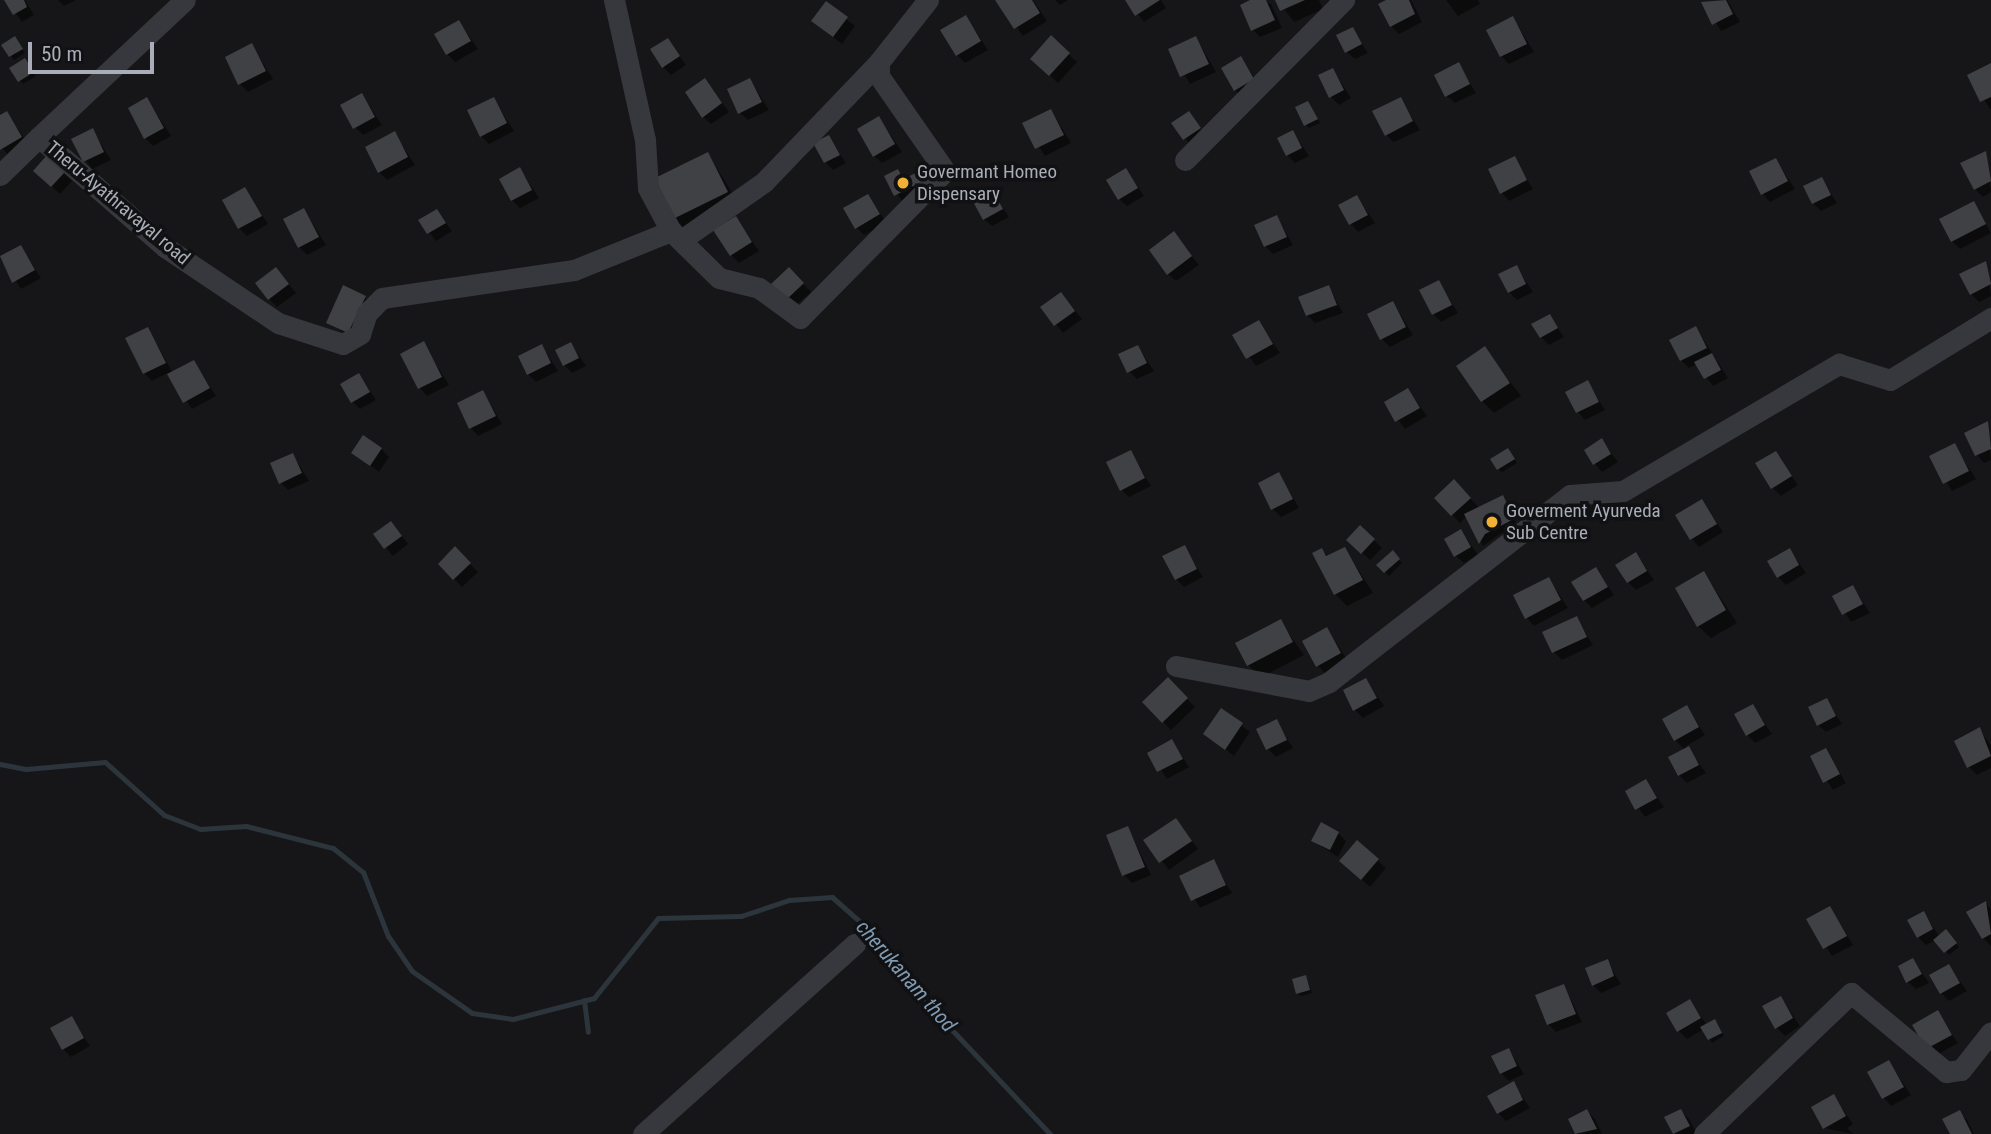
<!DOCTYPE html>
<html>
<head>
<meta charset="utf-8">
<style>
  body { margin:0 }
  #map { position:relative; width:1991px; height:1134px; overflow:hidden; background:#161618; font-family:"Roboto Condensed",sans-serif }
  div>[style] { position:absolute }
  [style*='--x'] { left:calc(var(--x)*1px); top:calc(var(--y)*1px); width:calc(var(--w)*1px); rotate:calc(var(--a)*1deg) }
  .shadow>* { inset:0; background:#0007 }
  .stream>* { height:5px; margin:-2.5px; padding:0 2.5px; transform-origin:2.5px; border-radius:2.5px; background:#2c353c }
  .building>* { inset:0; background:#404145 }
  .minor>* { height:21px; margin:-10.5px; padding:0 10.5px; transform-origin:10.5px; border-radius:10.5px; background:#37383d }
  .dots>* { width:19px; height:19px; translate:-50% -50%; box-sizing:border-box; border:4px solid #111113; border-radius:50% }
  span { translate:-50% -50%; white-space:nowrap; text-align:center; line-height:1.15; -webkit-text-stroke:7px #111113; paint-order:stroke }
  .poi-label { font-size:19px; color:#a8adb8 }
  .left { translate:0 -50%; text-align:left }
  .street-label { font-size:19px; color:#a8adb8 }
  .water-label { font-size:21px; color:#7f9bb3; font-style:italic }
  .scale { position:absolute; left:28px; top:42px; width:126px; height:32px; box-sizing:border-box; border:4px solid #a8adb8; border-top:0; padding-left:9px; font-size:21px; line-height:24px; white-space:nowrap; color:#a8adb8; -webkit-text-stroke:5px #111113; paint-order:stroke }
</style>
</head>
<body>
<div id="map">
  <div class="shadow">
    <div style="clip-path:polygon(6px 0,25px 0,34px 15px,22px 22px)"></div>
    <div style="clip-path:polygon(58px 0,76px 0,64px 6px)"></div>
    <div style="clip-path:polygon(997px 0,1033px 0,1047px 21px,1023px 36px)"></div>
    <div style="clip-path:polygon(1055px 0,1068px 0,1060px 5px)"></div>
    <div style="clip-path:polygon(1127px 0,1161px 0,1166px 8px,1144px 22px)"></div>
    <div style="clip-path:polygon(1255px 0,1271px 4px,1282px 28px,1260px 37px,1253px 30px)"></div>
    <div style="clip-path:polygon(1277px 0,1319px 0,1323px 9px,1294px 22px)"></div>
    <div style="clip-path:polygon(1390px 0,1411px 0,1422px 22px,1399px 34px,1391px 26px)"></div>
    <div style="clip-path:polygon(1446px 0,1478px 0,1480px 4px,1458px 16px)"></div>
    <div style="clip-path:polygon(1727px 0,1740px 22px,1721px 31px,1703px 3px)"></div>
    <div style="clip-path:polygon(826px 3px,855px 26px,842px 44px,813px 21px)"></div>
    <div style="clip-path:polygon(966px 17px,988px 50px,965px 63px,957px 55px)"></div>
    <div style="clip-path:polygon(1513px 18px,1534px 52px,1509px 64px,1501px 56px)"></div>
    <div style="clip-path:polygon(459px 22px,478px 49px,455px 62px,447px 54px)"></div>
    <div style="clip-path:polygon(1352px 29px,1368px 53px,1355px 59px,1347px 52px)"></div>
    <div style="clip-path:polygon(1051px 38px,1077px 62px,1058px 83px,1032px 59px)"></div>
    <div style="clip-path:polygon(1196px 38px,1216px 72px,1190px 84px,1170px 50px)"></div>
    <div style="clip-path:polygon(668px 40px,686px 65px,671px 75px,663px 67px)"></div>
    <div style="clip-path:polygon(18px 42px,25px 53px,14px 60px,4px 46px)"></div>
    <div style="clip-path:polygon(252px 46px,273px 79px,248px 92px,240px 84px)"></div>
    <div style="clip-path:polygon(1241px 58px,1261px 87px,1243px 98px,1235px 90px)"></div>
    <div style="clip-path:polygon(28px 63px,36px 76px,23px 84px,12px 69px)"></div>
    <div style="clip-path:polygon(1458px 64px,1476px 93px,1455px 103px,1447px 96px)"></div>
    <div style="clip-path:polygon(1991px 65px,1991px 109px,1990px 109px,1969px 76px)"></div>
    <div style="clip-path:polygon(1333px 70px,1351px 98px,1339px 105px,1331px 97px)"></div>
    <div style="clip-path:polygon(750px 80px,769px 110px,748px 120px,740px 113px)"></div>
    <div style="clip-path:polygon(705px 81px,729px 112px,711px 124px,703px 117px)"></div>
    <div style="clip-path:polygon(362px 95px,382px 125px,363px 135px,355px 127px)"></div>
    <div style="clip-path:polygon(147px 99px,171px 136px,153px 146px,145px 138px)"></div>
    <div style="clip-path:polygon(493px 99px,514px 131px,489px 144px,481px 136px)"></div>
    <div style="clip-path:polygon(1400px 99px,1420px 130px,1394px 142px,1386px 135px)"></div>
    <div style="clip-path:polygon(1308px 103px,1320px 123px,1309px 128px,1306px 125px)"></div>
    <div style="clip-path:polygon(1051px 111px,1071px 143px,1045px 156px,1025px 124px)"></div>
    <div style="clip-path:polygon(7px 113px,29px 145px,10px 157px,0 146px,0 117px)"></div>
    <div style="clip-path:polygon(1189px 113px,1207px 137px,1192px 147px,1173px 123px)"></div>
    <div style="clip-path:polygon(879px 118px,902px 152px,882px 163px,874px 156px)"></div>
    <div style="clip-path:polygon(92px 130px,111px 160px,92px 169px,73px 140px)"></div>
    <div style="clip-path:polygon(1293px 132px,1309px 156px,1295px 163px,1287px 155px)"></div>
    <div style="clip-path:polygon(394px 133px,415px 165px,387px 180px,379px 172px)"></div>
    <div style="clip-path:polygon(828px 137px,846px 163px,833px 170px,825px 162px)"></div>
    <div style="clip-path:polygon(1986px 153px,1991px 192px,1983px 197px,1975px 189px)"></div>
    <div style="clip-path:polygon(708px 154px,739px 204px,687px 231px,675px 218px)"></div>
    <div style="clip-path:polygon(47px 158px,72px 181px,60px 194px,35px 171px)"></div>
    <div style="clip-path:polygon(1514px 158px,1533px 189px,1509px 201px,1502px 193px)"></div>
    <div style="clip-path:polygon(1776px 160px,1795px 189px,1770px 202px,1763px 194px)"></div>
    <div style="clip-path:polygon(520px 169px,539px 198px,520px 208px,512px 200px)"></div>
    <div style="clip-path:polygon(1126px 170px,1144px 196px,1127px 206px,1119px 199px)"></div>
    <div style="clip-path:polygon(897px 171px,906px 179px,919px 173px,927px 181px,903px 203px,886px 176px)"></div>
    <div style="clip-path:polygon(1821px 179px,1837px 203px,1821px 211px,1813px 203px)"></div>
    <div style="clip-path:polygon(245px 189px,268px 224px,247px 236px,239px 228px)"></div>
    <div style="clip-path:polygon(990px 189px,1009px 217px,992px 226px,984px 219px)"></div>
    <div style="clip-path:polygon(868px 196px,887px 223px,864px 235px,857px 228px)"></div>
    <div style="clip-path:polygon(1357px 197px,1375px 223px,1358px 232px,1351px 224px)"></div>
    <div style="clip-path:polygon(1974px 203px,1991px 233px,1960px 249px,1952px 241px)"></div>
    <div style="clip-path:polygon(304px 210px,326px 245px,307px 255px,299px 247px)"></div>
    <div style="clip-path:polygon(437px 211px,452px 231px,436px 241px,421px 221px)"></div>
    <div style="clip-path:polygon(1277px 217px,1293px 245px,1273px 254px,1265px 246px)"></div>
    <div style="clip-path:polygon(736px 218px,759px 251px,739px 263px,731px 255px)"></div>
    <div style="clip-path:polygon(1174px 234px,1199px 265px,1176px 281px,1168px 274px)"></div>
    <div style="clip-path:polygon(21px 247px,41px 278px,21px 289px,1px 258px)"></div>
    <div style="clip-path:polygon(1986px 263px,1991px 296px,1979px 302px,1971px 294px)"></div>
    <div style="clip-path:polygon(1516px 267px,1533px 292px,1517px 300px,1509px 292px)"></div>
    <div style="clip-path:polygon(276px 269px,296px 293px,277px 307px,269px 299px)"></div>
    <div style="clip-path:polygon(789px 269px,811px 292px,795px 306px,773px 284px)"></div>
    <div style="clip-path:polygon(1438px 282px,1458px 313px,1441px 322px,1433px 314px)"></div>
    <div style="clip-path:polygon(1329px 287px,1343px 313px,1315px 323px,1307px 315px)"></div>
    <div style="clip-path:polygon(1061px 294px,1082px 319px,1063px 333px,1043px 308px)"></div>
    <div style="clip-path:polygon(364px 297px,372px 305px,356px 340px,328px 322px)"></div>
    <div style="clip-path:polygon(1393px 303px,1413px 335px,1390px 347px,1382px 339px)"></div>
    <div style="clip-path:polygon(1549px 316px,1564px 337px,1549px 345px,1541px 337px)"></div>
    <div style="clip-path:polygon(1259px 322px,1280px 353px,1256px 366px,1235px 336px)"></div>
    <div style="clip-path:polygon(1696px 328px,1728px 378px,1713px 386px,1697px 364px,1689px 368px,1681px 360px)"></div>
    <div style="clip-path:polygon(148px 329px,173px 373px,194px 362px,216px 396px,192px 409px,168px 373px,152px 381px,144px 373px)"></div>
    <div style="clip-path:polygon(423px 344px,449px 385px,427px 396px,420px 388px)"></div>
    <div style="clip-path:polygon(571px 344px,586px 366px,572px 373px,564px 365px)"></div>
    <div style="clip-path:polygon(542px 346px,558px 371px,536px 382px,528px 374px)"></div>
    <div style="clip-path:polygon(1138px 347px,1154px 371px,1137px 379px,1129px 371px)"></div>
    <div style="clip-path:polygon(1485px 349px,1521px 396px,1494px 413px,1482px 401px)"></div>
    <div style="clip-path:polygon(359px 375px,376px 400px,360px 409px,352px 401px)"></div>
    <div style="clip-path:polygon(1587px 382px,1605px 410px,1585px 420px,1578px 412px)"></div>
    <div style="clip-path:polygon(1408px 390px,1427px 416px,1405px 429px,1386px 403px)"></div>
    <div style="clip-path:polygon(483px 392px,502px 424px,478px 436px,471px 428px)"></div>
    <div style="clip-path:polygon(1987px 424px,1991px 460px,1984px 463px,1977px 455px)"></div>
    <div style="clip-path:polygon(1602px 441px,1618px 462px,1602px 472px,1595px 464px)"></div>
    <div style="clip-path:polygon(1954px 445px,1976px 479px,1952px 491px,1931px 457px)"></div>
    <div style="clip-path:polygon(381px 449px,389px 457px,379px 472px,353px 453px)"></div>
    <div style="clip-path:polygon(1130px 452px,1151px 486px,1129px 497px,1122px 490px)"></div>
    <div style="clip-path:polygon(1775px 453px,1798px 485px,1781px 496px,1773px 488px)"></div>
    <div style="clip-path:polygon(1511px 454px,1517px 463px,1502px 472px,1498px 469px)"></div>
    <div style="clip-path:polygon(293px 455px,309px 481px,288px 490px,280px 482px)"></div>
    <div style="clip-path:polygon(1279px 474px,1299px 508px,1281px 517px,1273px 509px)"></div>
    <div style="clip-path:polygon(1462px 489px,1479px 508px,1503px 497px,1516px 523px,1483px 546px,1467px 516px,1460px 523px,1436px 498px)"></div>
    <div style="clip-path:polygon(1702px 501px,1723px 532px,1699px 547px,1692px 539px)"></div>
    <div style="clip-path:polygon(1360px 527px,1382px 548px,1370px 560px,1349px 540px)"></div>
    <div style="clip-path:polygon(398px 531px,408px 544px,393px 556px,375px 535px)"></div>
    <div style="clip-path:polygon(1461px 531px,1478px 555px,1464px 563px,1456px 556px)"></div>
    <div style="clip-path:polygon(1184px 547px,1203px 577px,1184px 587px,1176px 579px)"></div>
    <div style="clip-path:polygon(455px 549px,478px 572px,462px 587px,440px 564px)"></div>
    <div style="clip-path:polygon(1345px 549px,1373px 593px,1347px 606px,1335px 594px,1322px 550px,1329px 557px)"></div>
    <div style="clip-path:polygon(1790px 551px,1806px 573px,1786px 585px,1778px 577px)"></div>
    <div style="clip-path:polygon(1393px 552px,1402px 563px,1389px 576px,1379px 565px)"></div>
    <div style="clip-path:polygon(1636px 555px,1654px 580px,1636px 590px,1628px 582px)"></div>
    <div style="clip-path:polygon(1596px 569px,1614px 595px,1592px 608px,1584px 600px)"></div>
    <div style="clip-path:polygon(1704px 573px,1737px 623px,1711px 638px,1698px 626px)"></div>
    <div style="clip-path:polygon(1549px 579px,1568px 608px,1534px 626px,1527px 618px)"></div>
    <div style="clip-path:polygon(1853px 587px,1870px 613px,1851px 622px,1834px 597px)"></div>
    <div style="clip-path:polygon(1576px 618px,1593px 645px,1562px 660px,1554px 652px)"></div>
    <div style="clip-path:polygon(1280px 621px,1304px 655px,1261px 677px,1248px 665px)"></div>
    <div style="clip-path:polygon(1327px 629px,1348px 661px,1325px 673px,1317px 665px)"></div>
    <div style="clip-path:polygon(1168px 680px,1195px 707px,1171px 730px,1144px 702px)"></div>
    <div style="clip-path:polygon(1366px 680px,1384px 706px,1363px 718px,1355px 710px)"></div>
    <div style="clip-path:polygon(1826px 700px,1842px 724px,1826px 732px,1818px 725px)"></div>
    <div style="clip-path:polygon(1753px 706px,1772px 734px,1755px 743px,1747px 735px)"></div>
    <div style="clip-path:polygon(1687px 707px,1705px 735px,1686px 746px,1706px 773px,1687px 783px,1679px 775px,1685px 750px,1675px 740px)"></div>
    <div style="clip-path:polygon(1222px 711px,1250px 732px,1234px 756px,1206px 734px)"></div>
    <div style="clip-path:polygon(1276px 721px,1293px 748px,1276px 757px,1268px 749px)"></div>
    <div style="clip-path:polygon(1979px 730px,1991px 745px,1991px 768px,1977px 775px,1969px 767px)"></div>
    <div style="clip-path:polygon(1172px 742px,1189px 767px,1167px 779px,1150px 753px)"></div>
    <div style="clip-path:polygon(1826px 750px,1846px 783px,1833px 790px,1812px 757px)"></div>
    <div style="clip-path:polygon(1646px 781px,1664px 807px,1645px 817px,1627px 792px)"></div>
    <div style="clip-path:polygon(1176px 820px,1198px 849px,1169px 870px,1146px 840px)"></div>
    <div style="clip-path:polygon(1128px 828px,1151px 875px,1132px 883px,1124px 875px)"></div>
    <div style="clip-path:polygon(1338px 833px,1346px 841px,1338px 857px,1313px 841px)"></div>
    <div style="clip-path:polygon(1357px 842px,1386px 868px,1370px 887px,1349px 868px)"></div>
    <div style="clip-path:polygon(1213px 862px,1232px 893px,1200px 908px,1182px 877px)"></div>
    <div style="clip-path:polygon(1986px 904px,1991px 909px,1991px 946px,1983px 938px)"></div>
    <div style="clip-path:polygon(1830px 908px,1853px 945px,1832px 956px,1809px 920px)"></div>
    <div style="clip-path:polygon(1924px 914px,1940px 937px,1945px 932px,1959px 947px,1949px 955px,1936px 940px,1926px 945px,1918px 937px)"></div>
    <div style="clip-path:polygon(1913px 960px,1929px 983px,1916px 989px,1908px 982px)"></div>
    <div style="clip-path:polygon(1607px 962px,1621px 984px,1601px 993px,1593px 985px)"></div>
    <div style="clip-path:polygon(1949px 966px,1967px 991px,1949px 1001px,1941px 993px)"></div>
    <div style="clip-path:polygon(1306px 977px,1312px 993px,1301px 996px,1297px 993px)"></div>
    <div style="clip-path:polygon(1564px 986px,1582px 1022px,1556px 1032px,1548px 1024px)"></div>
    <div style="clip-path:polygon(1781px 998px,1800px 1026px,1785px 1036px,1777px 1028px)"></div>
    <div style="clip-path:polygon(1690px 1001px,1707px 1025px,1715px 1021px,1724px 1036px,1712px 1043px,1704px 1029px,1687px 1039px,1679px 1031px,1668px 1014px)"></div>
    <div style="clip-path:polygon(1937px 1013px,1958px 1043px,1935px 1056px,1927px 1048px)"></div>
    <div style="clip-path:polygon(71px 1018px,90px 1046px,71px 1057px,63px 1049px)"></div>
    <div style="clip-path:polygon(1509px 1050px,1524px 1074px,1509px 1081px,1501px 1073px)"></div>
    <div style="clip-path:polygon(1889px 1062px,1911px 1095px,1891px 1106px,1884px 1098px)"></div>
    <div style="clip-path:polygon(1513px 1084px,1530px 1108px,1506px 1121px,1498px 1113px)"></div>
    <div style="clip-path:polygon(1834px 1096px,1853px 1124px,1847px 1128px,1853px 1134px,1824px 1128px)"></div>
    <div style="clip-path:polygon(1587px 1111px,1595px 1119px,1602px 1134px,1577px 1134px,1570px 1120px)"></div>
    <div style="clip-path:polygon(1681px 1111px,1689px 1119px,1697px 1134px,1675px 1134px,1667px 1118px)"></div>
    <div style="clip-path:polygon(1959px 1112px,1967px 1120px,1974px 1134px,1952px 1134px)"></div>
  </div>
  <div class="stream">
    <div style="--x:0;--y:764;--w:26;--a:11"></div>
    <div style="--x:26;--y:769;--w:79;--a:-5.1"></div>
    <div style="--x:105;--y:762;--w:79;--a:41.9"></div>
    <div style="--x:164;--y:815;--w:39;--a:21"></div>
    <div style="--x:200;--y:829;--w:46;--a:-3.7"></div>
    <div style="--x:246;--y:826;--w:90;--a:14.2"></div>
    <div style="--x:333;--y:848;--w:38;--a:39"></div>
    <div style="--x:363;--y:872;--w:69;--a:68.7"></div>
    <div style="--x:388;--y:936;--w:42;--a:55.6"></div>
    <div style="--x:412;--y:971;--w:73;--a:35"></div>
    <div style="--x:472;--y:1013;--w:41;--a:8.3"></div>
    <div style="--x:513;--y:1019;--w:84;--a:-14.5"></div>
    <div style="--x:594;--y:998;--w:102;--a:-51.3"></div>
    <div style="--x:658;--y:918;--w:83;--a:-1.4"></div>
    <div style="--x:741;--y:916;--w:51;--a:-18.4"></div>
    <div style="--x:789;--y:900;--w:43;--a:-4"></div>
    <div style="--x:832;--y:897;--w:56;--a:41.4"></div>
    <div style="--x:874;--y:934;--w:102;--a:51.8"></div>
    <div style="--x:937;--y:1014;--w:165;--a:46.7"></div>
    <div style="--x:584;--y:1000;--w:32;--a:83"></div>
  </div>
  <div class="building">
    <div style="clip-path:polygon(4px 0,24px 0,27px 7px,13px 15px)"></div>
    <div style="clip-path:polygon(995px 0,1032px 0,1040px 13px,1014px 29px)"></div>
    <div style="clip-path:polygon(1125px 0,1160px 0,1135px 16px)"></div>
    <div style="clip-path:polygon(1250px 0,1266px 0,1275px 20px,1251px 31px,1240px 5px)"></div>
    <div style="clip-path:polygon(1275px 0,1305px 0,1280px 11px)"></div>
    <div style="clip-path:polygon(1386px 0,1409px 0,1415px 14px,1390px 27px,1378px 4px)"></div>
    <div style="clip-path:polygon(1726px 0,1733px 14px,1712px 25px,1701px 2px)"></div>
    <div style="clip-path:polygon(826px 1px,848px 17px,833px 37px,811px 21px)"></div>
    <div style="clip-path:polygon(966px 15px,981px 41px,956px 56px,940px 30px)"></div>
    <div style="clip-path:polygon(1513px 16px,1527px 44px,1500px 57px,1486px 30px)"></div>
    <div style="clip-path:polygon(459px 20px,471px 41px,446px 55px,434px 34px)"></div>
    <div style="clip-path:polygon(1353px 27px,1362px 44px,1345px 53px,1336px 35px)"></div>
    <div style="clip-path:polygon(1051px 35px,1070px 53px,1049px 76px,1030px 59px)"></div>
    <div style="clip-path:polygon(15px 36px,23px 49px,9px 57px,1px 45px)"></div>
    <div style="clip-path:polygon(1196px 36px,1209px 64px,1180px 77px,1168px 49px)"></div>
    <div style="clip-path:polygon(668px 38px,680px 56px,662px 68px,650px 49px)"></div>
    <div style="clip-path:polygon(252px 43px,266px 71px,238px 85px,225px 57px)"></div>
    <div style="clip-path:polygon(1241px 56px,1254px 79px,1234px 91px,1221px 68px)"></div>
    <div style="clip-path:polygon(25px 58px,34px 72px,18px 82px,9px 68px)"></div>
    <div style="clip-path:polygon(1459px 62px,1470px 84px,1445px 97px,1434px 75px)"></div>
    <div style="clip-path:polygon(1991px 63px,1991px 97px,1980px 102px,1967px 75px)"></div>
    <div style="clip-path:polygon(1333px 68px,1344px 90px,1329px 98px,1318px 75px)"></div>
    <div style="clip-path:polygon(705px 78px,722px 103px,702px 118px,685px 92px)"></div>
    <div style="clip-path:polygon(750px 78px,762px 102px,738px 114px,727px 89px)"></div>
    <div style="clip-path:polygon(362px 93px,375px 117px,353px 129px,340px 105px)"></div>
    <div style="clip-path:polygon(147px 97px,164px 128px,144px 139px,128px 108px)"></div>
    <div style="clip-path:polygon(494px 97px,507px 123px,480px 137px,467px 110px)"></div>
    <div style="clip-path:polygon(1401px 97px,1413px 121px,1385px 136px,1372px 111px)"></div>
    <div style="clip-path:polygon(1308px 101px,1318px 119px,1304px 126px,1295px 107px)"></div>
    <div style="clip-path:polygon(1051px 109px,1064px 135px,1035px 149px,1022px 123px)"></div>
    <div style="clip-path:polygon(7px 111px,22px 137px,0 150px,0 115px)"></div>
    <div style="clip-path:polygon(1189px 111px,1201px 128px,1183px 140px,1171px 123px)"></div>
    <div style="clip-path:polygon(879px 116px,895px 144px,873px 157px,857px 129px)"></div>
    <div style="clip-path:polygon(93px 128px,104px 152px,83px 162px,71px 139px)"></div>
    <div style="clip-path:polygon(1293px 130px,1302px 148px,1286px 156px,1277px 138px)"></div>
    <div style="clip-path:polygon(395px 131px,408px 157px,378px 173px,365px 147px)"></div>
    <div style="clip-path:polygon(829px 135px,840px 155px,824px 163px,813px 143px)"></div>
    <div style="clip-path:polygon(1986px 151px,1991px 181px,1974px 190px,1960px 163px)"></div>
    <div style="clip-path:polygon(708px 152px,728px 192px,673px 219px,653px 179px)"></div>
    <div style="clip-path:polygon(47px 155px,65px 172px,51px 187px,33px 171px)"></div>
    <div style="clip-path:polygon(1515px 156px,1527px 180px,1500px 194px,1488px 169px)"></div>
    <div style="clip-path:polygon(1776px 158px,1788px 181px,1761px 195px,1749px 171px)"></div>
    <div style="clip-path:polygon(520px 167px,532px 190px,511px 201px,499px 179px)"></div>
    <div style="clip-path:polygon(1126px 168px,1138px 188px,1118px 200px,1106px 180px)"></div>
    <div style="clip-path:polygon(898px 169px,903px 179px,920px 171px,925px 180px,894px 196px,884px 176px)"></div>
    <div style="clip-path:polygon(1822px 177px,1831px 195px,1812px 204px,1803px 186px)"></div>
    <div style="clip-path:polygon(245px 187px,262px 216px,238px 229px,222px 200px)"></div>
    <div style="clip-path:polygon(991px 187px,1003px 209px,983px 220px,971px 198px)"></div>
    <div style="clip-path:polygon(868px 194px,880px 214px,855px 229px,843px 208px)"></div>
    <div style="clip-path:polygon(1357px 195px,1368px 215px,1349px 225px,1338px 205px)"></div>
    <div style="clip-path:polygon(1974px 201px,1986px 224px,1951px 242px,1939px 219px)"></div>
    <div style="clip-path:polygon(304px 208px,319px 237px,298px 248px,283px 219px)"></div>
    <div style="clip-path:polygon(437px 209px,446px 223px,427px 234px,418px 220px)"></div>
    <div style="clip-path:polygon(1277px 215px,1287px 237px,1264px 247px,1254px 225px)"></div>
    <div style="clip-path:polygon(736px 216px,752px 242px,730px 256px,713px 230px)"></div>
    <div style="clip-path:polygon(1174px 231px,1192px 256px,1167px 275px,1149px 250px)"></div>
    <div style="clip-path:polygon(21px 245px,35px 270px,12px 283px,0 256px)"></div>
    <div style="clip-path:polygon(1986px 261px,1991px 284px,1970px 295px,1959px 274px)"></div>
    <div style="clip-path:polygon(1517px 265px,1526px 284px,1508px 293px,1498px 274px)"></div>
    <div style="clip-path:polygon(276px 267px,289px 284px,268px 300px,255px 283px)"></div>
    <div style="clip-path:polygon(789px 267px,804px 283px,786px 300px,771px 284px)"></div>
    <div style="clip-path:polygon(1439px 280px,1452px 305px,1432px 315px,1419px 290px)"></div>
    <div style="clip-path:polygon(343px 285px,366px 296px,348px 333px,326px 323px)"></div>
    <div style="clip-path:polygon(1329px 285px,1337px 305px,1306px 316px,1298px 297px)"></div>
    <div style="clip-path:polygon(1061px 292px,1075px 311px,1054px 326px,1040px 307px)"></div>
    <div style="clip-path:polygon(1393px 301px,1406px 327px,1380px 340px,1367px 314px)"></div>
    <div style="clip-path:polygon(1550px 314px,1558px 328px,1540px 338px,1531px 324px)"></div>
    <div style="clip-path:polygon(1259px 320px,1273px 344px,1246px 359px,1232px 335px)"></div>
    <div style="clip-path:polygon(1696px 326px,1707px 348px,1680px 361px,1669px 340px)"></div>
    <div style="clip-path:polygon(148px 327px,166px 363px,143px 374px,125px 338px)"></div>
    <div style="clip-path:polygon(424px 341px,442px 377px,418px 389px,400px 354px)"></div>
    <div style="clip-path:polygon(571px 342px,579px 358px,563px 366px,555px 350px)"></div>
    <div style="clip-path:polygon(542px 344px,551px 363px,527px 375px,518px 356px)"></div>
    <div style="clip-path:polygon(1138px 345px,1147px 363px,1127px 373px,1118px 354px)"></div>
    <div style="clip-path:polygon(1485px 346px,1510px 383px,1481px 402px,1456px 366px)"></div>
    <div style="clip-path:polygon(1712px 353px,1721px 370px,1704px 379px,1694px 362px)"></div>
    <div style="clip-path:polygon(194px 360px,210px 388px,183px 403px,167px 374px)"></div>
    <div style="clip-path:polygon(359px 373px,370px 392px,351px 403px,340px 384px)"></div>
    <div style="clip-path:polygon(1588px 380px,1599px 402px,1576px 413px,1565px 392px)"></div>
    <div style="clip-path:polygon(1408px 388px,1420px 408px,1395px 422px,1384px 402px)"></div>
    <div style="clip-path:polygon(483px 390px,496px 416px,469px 429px,457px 403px)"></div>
    <div style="clip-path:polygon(1988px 421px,1991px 449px,1975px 456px,1964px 433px)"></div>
    <div style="clip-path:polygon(363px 435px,382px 448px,370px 466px,351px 453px)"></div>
    <div style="clip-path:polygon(1602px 438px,1611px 454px,1593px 465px,1584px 450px)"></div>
    <div style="clip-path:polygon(1955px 443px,1969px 471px,1943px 484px,1929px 456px)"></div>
    <div style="clip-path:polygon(1508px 448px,1515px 459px,1497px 470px,1490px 459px)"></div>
    <div style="clip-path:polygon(1131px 450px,1145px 478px,1120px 491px,1106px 462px)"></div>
    <div style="clip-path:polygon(1776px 451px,1792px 476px,1771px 489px,1755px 463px)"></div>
    <div style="clip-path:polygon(293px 453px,302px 473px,279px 484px,270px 463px)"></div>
    <div style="clip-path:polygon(1279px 472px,1293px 499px,1271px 510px,1258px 483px)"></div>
    <div style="clip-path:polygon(1454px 479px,1471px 498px,1451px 516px,1434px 498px)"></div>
    <div style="clip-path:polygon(1503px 495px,1514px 519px,1485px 534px,1479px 544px,1464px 514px)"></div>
    <div style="clip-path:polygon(1702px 499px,1717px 524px,1690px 540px,1675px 515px)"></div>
    <div style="clip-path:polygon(391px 521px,402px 536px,384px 549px,373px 534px)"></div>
    <div style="clip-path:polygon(1360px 525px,1375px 539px,1361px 554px,1346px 540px)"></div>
    <div style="clip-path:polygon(1461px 529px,1471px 547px,1454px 557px,1444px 539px)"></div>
    <div style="clip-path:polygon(1185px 545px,1197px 569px,1175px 580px,1162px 556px)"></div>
    <div style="clip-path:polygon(455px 546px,471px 563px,453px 580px,438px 564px)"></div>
    <div style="clip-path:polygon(1345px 547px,1363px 580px,1334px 595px,1312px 553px,1322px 548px,1326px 556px)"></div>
    <div style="clip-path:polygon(1790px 548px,1799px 565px,1777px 578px,1767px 561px)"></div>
    <div style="clip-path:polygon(1393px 550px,1400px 559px,1384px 573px,1376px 565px)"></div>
    <div style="clip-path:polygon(1636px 552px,1647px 571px,1627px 583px,1615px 565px)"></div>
    <div style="clip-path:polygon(1596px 567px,1608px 587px,1583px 601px,1571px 582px)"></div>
    <div style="clip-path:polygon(1704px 571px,1726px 610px,1697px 627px,1675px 588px)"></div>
    <div style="clip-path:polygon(1549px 577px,1561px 600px,1525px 619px,1513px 595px)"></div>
    <div style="clip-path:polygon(1853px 585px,1863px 604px,1842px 615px,1832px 596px)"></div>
    <div style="clip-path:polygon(1577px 616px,1587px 637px,1552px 653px,1542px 632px)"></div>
    <div style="clip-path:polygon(1281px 619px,1293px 642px,1247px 666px,1235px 643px)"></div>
    <div style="clip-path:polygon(1327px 627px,1341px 653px,1316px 667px,1302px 641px)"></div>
    <div style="clip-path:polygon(1168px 677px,1188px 698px,1162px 723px,1142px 702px)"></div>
    <div style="clip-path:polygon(1366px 678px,1377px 698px,1353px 711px,1343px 690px)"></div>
    <div style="clip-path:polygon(1827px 698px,1836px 716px,1817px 726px,1808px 707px)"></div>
    <div style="clip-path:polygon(1753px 704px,1765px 725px,1746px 736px,1734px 714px)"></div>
    <div style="clip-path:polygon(1687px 705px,1699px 727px,1674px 741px,1662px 719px)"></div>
    <div style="clip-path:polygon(1221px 708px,1243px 723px,1225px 750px,1203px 734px)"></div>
    <div style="clip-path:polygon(1277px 719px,1287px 740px,1266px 750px,1256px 729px)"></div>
    <div style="clip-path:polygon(1980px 727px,1991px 756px,1967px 768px,1954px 741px)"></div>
    <div style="clip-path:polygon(1172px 739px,1183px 759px,1157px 772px,1147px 753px)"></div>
    <div style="clip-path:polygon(1689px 746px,1699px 765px,1678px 776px,1668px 757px)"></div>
    <div style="clip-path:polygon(1826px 748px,1840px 774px,1823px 783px,1810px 756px)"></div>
    <div style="clip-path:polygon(1646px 779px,1657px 798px,1635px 810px,1625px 791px)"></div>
    <div style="clip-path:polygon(1176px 818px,1192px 841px,1159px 863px,1143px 840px)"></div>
    <div style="clip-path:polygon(1321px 822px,1339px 832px,1330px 850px,1311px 841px)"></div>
    <div style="clip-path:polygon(1128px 826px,1145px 867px,1122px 876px,1106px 835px)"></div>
    <div style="clip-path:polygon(1357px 840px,1379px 859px,1361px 880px,1339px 861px)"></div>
    <div style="clip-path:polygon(1214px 859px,1226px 885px,1191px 901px,1179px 876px)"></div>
    <div style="clip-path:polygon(1986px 901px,1991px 934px,1982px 939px,1966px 912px)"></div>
    <div style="clip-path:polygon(1830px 906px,1847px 936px,1823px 949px,1806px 919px)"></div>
    <div style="clip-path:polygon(1924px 911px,1933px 929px,1917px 938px,1907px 920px)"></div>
    <div style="clip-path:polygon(1946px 929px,1957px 943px,1944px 953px,1933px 940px)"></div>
    <div style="clip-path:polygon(1913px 958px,1922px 974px,1906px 983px,1898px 966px)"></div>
    <div style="clip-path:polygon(1608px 959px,1614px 976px,1592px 986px,1585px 968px)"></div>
    <div style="clip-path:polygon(1949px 964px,1960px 983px,1940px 994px,1929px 975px)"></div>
    <div style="clip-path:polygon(1306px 975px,1310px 990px,1296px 994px,1292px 979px)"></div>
    <div style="clip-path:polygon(1564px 984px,1576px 1014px,1547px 1025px,1535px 995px)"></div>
    <div style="clip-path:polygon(1781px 996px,1793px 1018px,1775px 1029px,1762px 1006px)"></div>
    <div style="clip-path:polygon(1690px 999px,1701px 1018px,1677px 1032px,1666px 1013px)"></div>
    <div style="clip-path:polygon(1938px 1010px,1952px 1035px,1926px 1049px,1912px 1025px)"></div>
    <div style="clip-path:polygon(72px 1016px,84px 1038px,62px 1050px,50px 1028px)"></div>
    <div style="clip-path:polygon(1715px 1019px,1722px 1033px,1708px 1040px,1700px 1027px)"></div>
    <div style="clip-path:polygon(1509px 1048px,1517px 1066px,1500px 1074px,1491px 1056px)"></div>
    <div style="clip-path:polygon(1889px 1060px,1904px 1087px,1882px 1099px,1867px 1072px)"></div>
    <div style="clip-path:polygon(1514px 1081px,1523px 1100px,1497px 1114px,1487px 1096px)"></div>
    <div style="clip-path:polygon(1834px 1094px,1846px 1116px,1823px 1129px,1811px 1107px)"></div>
    <div style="clip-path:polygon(1587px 1109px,1597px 1129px,1575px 1134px,1568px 1119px)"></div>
    <div style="clip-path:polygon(1681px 1109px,1690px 1126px,1673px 1134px,1664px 1117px)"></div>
    <div style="clip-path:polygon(1960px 1110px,1972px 1134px,1950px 1134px,1942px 1119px)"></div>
  </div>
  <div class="minor">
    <div style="--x:614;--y:0;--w:143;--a:77.5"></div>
    <div style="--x:645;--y:140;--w:48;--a:86.4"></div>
    <div style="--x:648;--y:188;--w:49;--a:61.9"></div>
    <div style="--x:39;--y:137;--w:200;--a:-43.2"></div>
    <div style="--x:1185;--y:160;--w:226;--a:-45.2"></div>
    <div style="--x:0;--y:175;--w:54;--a:-44.3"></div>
    <div style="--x:39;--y:137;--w:167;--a:41.1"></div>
    <div style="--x:165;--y:247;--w:136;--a:33.9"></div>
    <div style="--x:278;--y:323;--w:68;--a:17.9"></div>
    <div style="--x:343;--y:344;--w:20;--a:-30"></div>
    <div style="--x:360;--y:334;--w:22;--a:-72"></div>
    <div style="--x:367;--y:313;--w:21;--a:-45"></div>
    <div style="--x:382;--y:298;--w:194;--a:-8.3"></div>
    <div style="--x:574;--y:270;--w:105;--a:-21.9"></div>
    <div style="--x:671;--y:231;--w:67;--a:44.4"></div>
    <div style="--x:719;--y:278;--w:41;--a:14"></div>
    <div style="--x:759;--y:288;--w:51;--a:36.2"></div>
    <div style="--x:800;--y:318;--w:206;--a:-45.4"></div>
    <div style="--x:945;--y:171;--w:116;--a:-124.8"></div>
    <div style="--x:879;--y:76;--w:14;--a:-90"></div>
    <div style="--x:879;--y:62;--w:79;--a:-51.7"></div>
    <div style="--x:684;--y:238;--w:98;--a:-35"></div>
    <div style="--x:764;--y:182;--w:166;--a:-46.2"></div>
    <div style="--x:1176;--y:666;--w:135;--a:10.6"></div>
    <div style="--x:1309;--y:691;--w:22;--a:-24"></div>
    <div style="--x:1329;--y:682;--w:305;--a:-37.8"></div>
    <div style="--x:1570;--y:495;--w:53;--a:-4.3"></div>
    <div style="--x:1623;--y:491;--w:251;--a:-30.5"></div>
    <div style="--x:1839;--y:364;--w:53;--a:17.4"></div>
    <div style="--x:1890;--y:380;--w:119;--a:-31.5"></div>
    <div style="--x:643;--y:1134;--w:285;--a:-41.9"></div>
    <div style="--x:1704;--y:1134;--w:204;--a:-43.8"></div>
    <div style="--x:1851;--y:993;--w:124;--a:39.7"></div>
    <div style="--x:1946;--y:1072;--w:15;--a:-8"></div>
    <div style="--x:1961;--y:1070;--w:48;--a:-51.7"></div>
  </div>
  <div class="dots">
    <div style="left:903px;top:183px;background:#f2b134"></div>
    <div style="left:1492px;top:522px;background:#f2b134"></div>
  </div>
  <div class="poi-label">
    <span class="left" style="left:917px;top:183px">Govermant Homeo<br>Dispensary</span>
    <span class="left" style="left:1506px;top:522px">Goverment Ayurveda<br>Sub Centre</span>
  </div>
  <div class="street-label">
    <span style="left:118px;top:203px;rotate:40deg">Theru-Ayathravayal road</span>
  </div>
  <div class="water-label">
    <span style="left:906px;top:976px;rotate:49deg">cherukanam thod</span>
  </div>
  <div class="scale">50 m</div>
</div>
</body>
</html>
